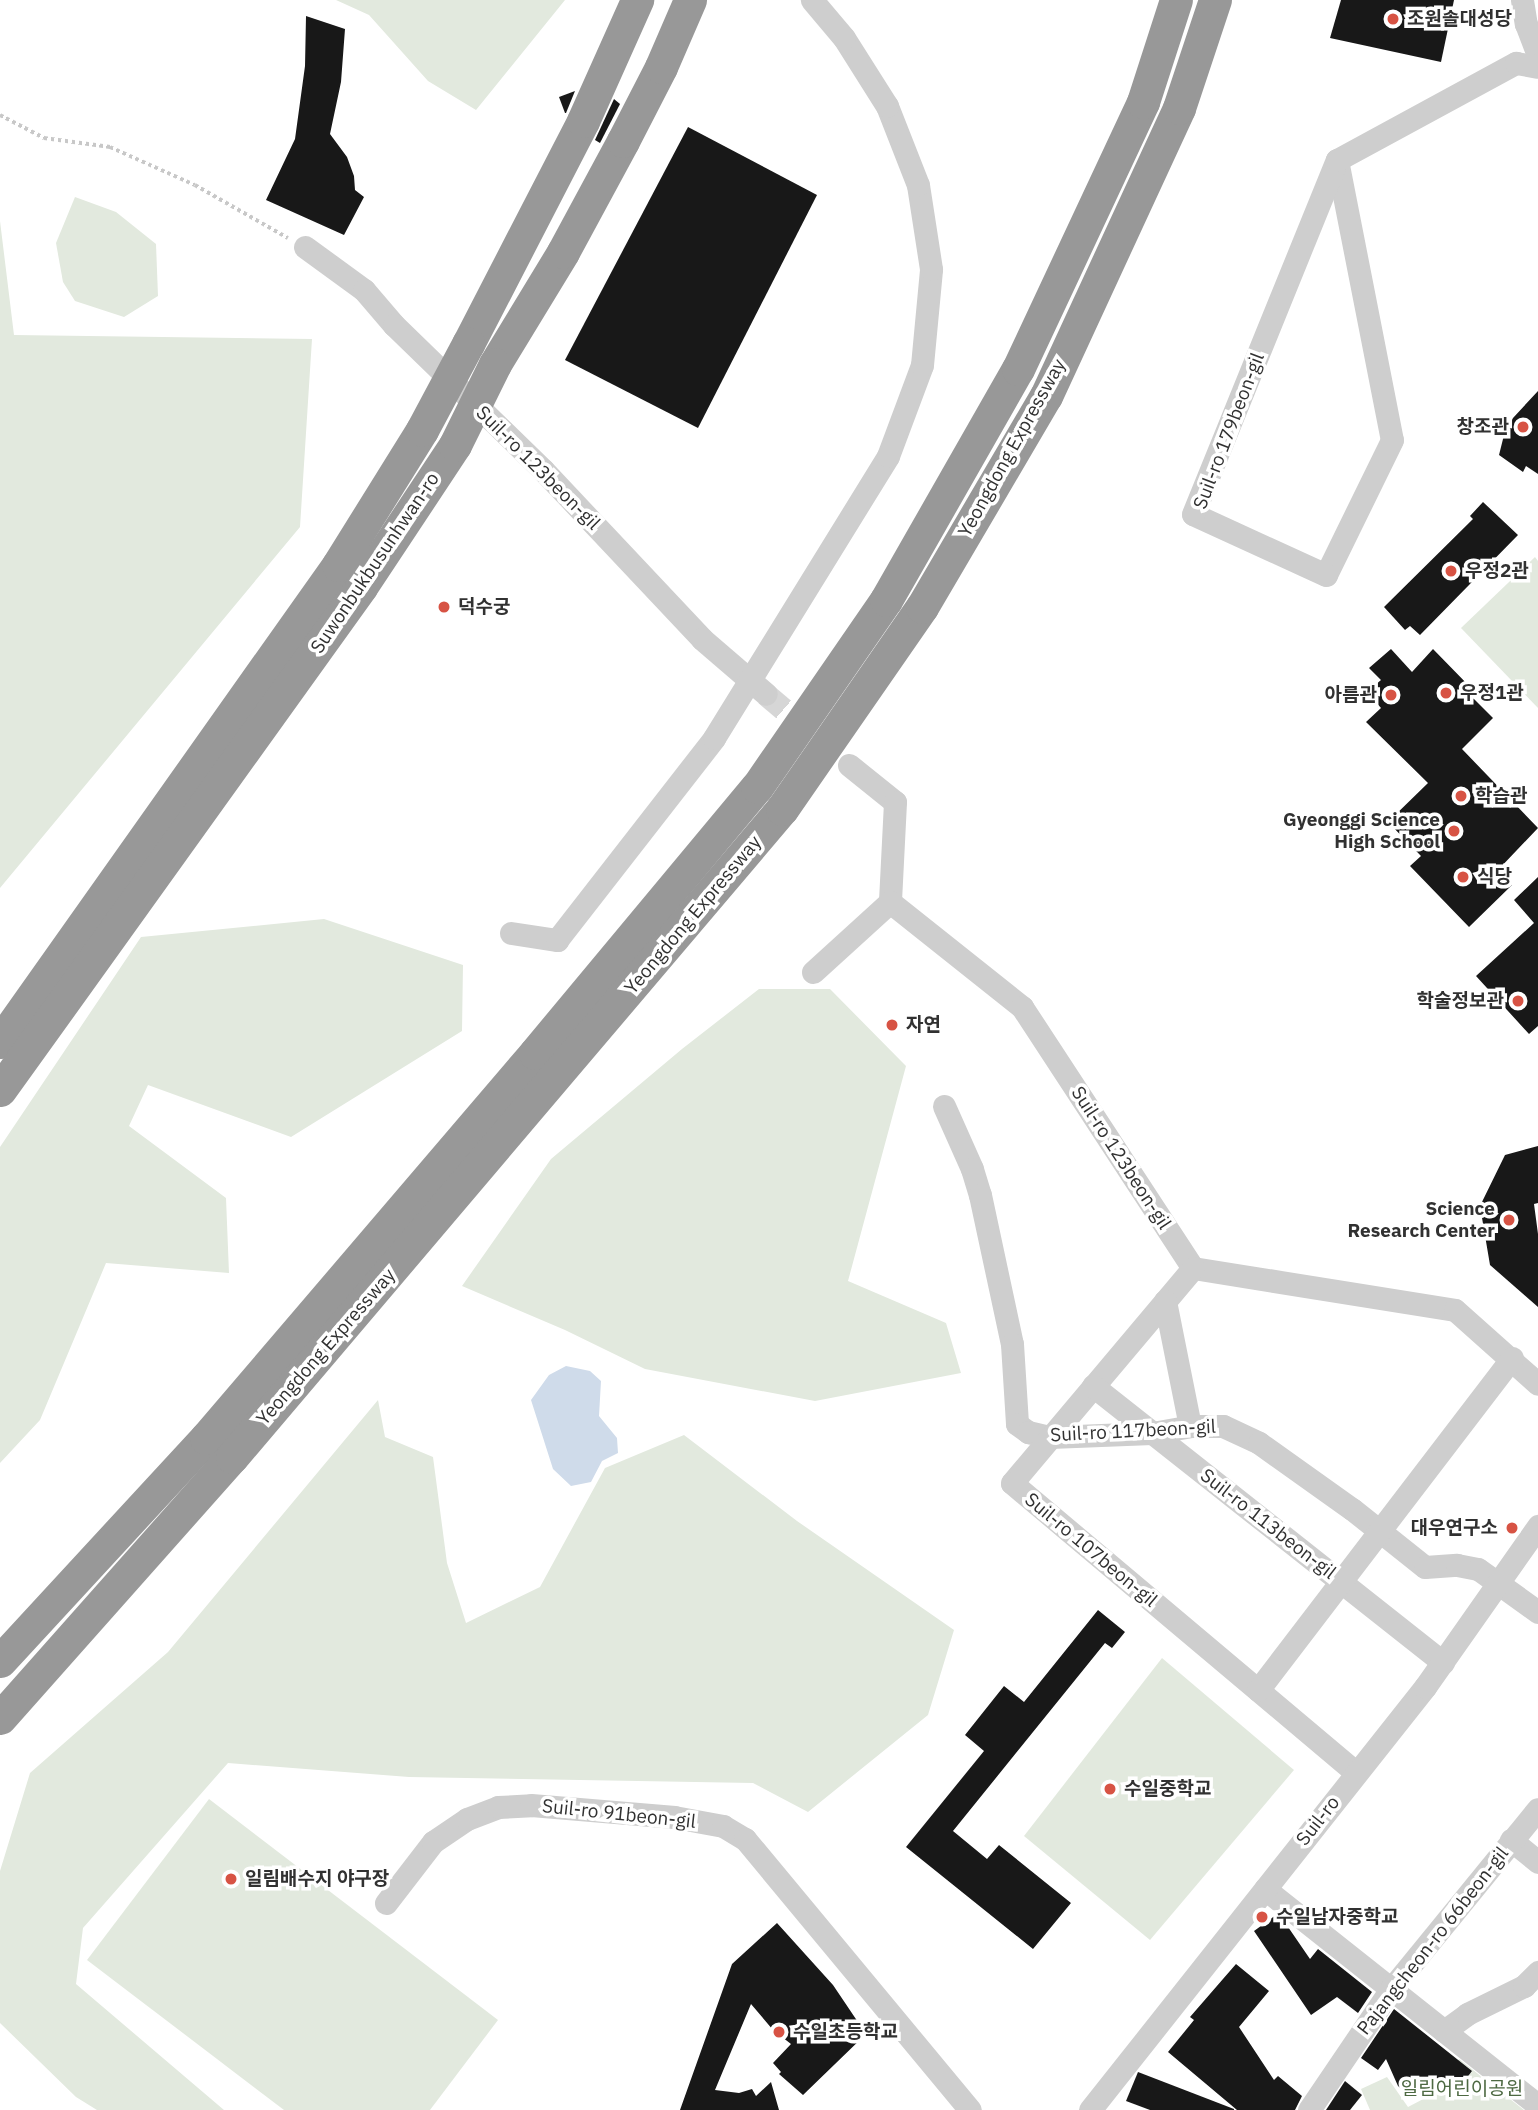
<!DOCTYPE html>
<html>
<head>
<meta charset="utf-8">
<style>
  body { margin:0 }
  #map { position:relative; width:1538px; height:2110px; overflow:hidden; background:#fff; font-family:"IBM Plex Sans","Noto Sans KR",sans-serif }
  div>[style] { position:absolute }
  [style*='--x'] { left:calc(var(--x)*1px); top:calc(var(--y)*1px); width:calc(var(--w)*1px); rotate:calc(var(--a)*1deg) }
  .green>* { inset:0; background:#e2e9de }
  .water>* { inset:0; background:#cfdbea }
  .building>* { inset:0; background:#181818 }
  .minor-tunnel>* { height:23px; margin-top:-11.5px; transform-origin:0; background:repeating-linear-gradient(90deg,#d6d6d6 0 23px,transparent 0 34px) }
  .path>* { height:3.5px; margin-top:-1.75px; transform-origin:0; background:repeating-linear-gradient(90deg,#c8c8c8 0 3.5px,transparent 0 7px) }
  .minor>* { height:23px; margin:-11.5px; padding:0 11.5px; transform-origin:11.5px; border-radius:11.5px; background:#cecece }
  .highway>* { height:33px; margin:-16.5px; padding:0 16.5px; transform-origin:16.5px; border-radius:16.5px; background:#989898 }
  .highway-bridge>* { height:33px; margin:-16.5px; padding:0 16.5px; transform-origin:16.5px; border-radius:16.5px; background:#989898 }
  .dots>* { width:19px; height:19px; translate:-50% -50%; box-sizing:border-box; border:4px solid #fff; border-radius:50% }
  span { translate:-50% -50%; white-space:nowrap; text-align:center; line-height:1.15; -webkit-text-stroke:7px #fff; paint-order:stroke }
  .poi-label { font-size:19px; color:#313131; font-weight:700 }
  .left { translate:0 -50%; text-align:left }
  .right { translate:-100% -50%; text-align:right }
  .street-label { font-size:19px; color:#313131 }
  .park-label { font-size:19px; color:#4d6942 }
</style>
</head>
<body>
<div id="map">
  <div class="green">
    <div style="clip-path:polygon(336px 0,565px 0,476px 110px,428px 81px,369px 15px)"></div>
    <div style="clip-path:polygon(75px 197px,116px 212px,156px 244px,158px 296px,124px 317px,75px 301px,63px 282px,56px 243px)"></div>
    <div style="clip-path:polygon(0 221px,14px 335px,312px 339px,300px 527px,0 888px)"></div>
    <div style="clip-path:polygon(1535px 557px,1538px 561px,1538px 708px,1461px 628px)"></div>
    <div style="clip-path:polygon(324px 919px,463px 965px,462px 1031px,291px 1137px,148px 1085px,129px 1126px,226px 1198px,229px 1273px,106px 1263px,40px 1420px,0 1463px,0 1147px,141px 937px)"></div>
    <div style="clip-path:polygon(759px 989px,830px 989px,906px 1066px,848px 1281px,946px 1323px,961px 1373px,815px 1401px,645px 1369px,565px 1330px,462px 1286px,551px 1159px,682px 1049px)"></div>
    <div style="clip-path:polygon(378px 1400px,385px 1437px,433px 1457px,447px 1563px,466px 1623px,540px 1587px,605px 1468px,684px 1435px,797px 1521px,954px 1630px,928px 1715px,808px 1812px,753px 1783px,409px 1777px,228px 1763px,83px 1928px,76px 1984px,224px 2110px,97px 2110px,76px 2097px,0 2023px,0 1871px,30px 1773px,168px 1652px)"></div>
    <div style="clip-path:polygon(1162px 1658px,1294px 1770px,1150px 1940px,1024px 1836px)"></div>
    <div style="clip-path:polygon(209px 1799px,498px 2020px,430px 2110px,284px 2110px,87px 1960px)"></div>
    <div style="clip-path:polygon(1459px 2059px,1524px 2110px,1370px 2110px,1361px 2089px,1387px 2077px,1408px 2107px,1429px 2096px)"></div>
  </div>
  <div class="water">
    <div style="clip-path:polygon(566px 1366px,590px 1371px,601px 1381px,599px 1416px,617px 1438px,618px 1453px,602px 1461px,591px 1482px,571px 1486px,553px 1469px,531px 1400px,549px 1375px)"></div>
  </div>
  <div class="building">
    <div style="clip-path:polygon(1341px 0,1454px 0,1441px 62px,1330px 38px)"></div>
    <div style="clip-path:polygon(306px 16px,345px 29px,341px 82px,330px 134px,347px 157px,354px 176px,355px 190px,364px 197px,344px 235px,266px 200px,295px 139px,305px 66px)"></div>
    <div style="clip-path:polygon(575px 91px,566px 113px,565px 113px,559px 97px)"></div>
    <div style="clip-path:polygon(614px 99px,620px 104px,600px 143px,595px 140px)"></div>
    <div style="clip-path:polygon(688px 127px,817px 195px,698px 428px,565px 360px)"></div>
    <div style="clip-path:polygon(1538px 391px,1538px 474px,1526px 466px,1523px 472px,1499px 455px,1504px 435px,1513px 418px)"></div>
    <div style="clip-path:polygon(1483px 502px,1518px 535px,1420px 635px,1410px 626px,1405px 630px,1384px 607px,1473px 519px,1470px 516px)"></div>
    <div style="clip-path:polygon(1391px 649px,1412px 672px,1433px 649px,1473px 690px,1469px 694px,1493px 718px,1462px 749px,1538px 828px,1498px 870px,1512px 885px,1469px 927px,1410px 866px,1421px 856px,1388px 822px,1428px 783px,1366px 722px,1381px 708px,1367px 692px,1381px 680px,1369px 668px)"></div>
    <div style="clip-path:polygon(1538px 877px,1538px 1026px,1529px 1034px,1476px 976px,1534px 923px,1514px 900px)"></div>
    <div style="clip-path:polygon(1538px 1146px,1538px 1203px,1534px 1204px,1538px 1234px,1538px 1307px,1490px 1265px,1480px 1206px,1505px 1155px)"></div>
    <div style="clip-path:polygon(1098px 1610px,1125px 1632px,1112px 1648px,1105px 1643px,953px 1831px,987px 1859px,999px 1845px,1071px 1903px,1033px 1949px,906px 1847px,984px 1751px,965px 1735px,1004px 1686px,1024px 1702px)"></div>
    <div style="clip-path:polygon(1276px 1915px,1286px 1924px,1310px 1959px,1318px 1949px,1372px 1992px,1358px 2013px,1337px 1997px,1311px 2015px,1254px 1931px)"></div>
    <div style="clip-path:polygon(777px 1923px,833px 1985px,866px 2034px,803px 2095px,779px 2074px,781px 2072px,773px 2063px,791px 2044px,773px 2030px,751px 2004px,715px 2090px,739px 2093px,752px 2089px,756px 2096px,771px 2082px,779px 2110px,680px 2110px,732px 1964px)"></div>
    <div style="clip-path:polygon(1236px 1964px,1269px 1991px,1239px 2027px,1274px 2080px,1278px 2076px,1302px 2096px,1295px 2110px,1237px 2110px,1168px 2052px,1194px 2020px,1190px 2017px)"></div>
    <div style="clip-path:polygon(1394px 2009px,1472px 2071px,1459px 2088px,1448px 2087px,1435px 2077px,1424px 2092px,1407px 2093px,1398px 2086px,1386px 2059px,1378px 2070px,1361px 2058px)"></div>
    <div style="clip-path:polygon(1138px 2072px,1234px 2109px,1234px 2110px,1150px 2110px,1126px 2101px)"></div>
    <div style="clip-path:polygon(1345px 2081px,1362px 2095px,1350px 2110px,1326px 2110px)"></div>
  </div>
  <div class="minor-tunnel">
    <div style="--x:766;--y:694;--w:60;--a:40.3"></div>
  </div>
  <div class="path">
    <div style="--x:0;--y:115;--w:50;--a:27.6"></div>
    <div style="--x:44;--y:138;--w:67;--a:7.8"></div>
    <div style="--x:110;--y:147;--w:93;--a:24.1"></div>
    <div style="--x:195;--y:185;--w:107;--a:29.7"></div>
  </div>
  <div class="minor">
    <div style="--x:1522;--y:0;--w:24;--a:81"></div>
    <div style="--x:1526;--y:24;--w:33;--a:69"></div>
    <div style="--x:1337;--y:160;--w:285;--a:78.9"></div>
    <div style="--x:1392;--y:440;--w:150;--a:116.1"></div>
    <div style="--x:1326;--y:575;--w:146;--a:-155.4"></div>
    <div style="--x:1193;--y:514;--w:382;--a:-67.9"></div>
    <div style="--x:1337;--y:160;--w:204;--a:-28.5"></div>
    <div style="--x:1516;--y:63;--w:22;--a:10"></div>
    <div style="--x:305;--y:247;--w:73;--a:36.1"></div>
    <div style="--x:364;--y:290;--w:46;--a:49.4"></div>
    <div style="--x:394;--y:325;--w:208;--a:44.2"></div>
    <div style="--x:543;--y:470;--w:232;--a:46.7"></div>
    <div style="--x:702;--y:639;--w:84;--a:40.7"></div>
    <div style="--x:849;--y:765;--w:59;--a:38.8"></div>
    <div style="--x:895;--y:802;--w:100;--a:92.9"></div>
    <div style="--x:890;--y:902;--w:169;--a:38.5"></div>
    <div style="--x:1022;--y:1007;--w:312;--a:56.8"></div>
    <div style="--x:1193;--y:1268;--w:265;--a:9.1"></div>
    <div style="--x:1455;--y:1310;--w:111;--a:41.7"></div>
    <div style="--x:511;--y:933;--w:47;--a:8.7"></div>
    <div style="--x:557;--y:940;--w:256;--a:-52.1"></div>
    <div style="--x:714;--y:738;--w:331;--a:-58.3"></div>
    <div style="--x:888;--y:456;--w:97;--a:-69.5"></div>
    <div style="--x:922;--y:365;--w:96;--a:-84.6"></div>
    <div style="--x:931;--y:269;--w:85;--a:-98.8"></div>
    <div style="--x:918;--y:185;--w:85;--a:-111.4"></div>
    <div style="--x:887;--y:106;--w:80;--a:-122.3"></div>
    <div style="--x:844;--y:38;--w:50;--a:-130.1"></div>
    <div style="--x:813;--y:972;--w:104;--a:-42.3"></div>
    <div style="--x:944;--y:1106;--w:69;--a:66"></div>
    <div style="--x:972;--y:1169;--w:27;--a:73"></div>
    <div style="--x:980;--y:1195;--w:152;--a:77.9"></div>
    <div style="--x:1012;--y:1344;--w:80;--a:86.4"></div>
    <div style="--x:1017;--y:1424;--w:14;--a:36"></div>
    <div style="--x:1028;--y:1432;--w:23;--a:13"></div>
    <div style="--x:1050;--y:1437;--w:102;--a:-2.2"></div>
    <div style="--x:1152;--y:1433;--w:39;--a:-10"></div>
    <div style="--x:1190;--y:1426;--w:33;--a:0"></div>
    <div style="--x:1223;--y:1426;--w:40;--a:25"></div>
    <div style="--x:1259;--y:1443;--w:114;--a:35.4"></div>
    <div style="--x:1352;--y:1509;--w:93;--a:38.5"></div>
    <div style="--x:1425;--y:1567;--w:32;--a:-4"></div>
    <div style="--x:1457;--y:1565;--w:21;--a:11"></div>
    <div style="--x:1478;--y:1569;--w:74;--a:35.6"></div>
    <div style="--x:1193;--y:1268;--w:281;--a:130.1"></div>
    <div style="--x:1012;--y:1483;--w:450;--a:40.1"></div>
    <div style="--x:1165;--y:1301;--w:127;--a:78.7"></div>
    <div style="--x:1093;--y:1386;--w:446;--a:38.3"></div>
    <div style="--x:1258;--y:1690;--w:418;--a:-52.6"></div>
    <div style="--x:1511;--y:1840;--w:35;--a:39"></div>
    <div style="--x:1265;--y:1889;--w:348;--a:38.4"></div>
    <div style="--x:386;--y:1903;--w:77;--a:-52.4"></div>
    <div style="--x:433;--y:1842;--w:41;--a:-34.1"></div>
    <div style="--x:467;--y:1819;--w:33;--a:-21"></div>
    <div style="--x:498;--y:1807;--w:33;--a:-3"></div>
    <div style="--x:531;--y:1805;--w:144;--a:4.8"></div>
    <div style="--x:674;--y:1817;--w:50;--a:10.4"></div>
    <div style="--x:723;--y:1826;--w:26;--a:31"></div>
    <div style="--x:745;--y:1839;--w:352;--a:50.3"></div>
    <div style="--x:1444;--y:2031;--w:29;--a:-36"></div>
    <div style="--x:1467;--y:2014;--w:64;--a:-26.2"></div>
    <div style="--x:1524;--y:1986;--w:20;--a:-45"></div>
    <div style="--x:1090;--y:2110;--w:540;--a:-51.62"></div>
    <div style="--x:1425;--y:1687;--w:197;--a:-54.9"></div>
    <div style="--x:1309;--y:2110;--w:146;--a:-55.9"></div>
    <div style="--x:1391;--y:1989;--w:232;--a:-50.8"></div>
  </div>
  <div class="highway">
    <div style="--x:468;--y:344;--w:251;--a:-62.7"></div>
    <div style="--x:583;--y:121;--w:133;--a:-65.9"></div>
    <div style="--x:495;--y:364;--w:131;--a:-58.7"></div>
    <div style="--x:563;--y:252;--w:126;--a:-61.6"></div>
    <div style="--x:623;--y:141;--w:83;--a:-62.8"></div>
    <div style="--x:661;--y:67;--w:73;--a:-66.6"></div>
    <div style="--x:0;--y:1042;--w:585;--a:-54.68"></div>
    <div style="--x:338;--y:565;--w:159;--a:-58.1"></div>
    <div style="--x:0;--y:1090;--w:619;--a:-54.33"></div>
    <div style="--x:361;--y:587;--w:170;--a:-56.5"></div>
    <div style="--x:0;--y:1661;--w:304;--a:-47.3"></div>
    <div style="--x:206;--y:1438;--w:506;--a:-49.48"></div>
    <div style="--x:535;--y:1053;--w:346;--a:-50.2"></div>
    <div style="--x:757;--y:787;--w:227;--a:-55.4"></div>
    <div style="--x:886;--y:600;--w:266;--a:-60.3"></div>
    <div style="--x:1018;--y:369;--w:295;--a:-64.9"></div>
    <div style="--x:1143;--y:102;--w:107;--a:-72.1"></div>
    <div style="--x:0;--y:1718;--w:349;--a:-48.4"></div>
    <div style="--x:232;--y:1457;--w:850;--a:-49.68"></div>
    <div style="--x:782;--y:809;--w:246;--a:-55.3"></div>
    <div style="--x:922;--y:607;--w:245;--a:-59.6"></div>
    <div style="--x:1046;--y:396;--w:317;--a:-65.2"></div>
    <div style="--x:1179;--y:108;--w:114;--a:-71.6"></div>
  </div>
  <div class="highway-bridge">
    <div style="--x:422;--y:430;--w:98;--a:-61.9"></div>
    <div style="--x:455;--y:445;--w:90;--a:-63.7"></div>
  </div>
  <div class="dots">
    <div style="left:1393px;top:19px;background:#d75344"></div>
    <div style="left:1523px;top:427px;background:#d75344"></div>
    <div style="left:1451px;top:571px;background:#d75344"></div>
    <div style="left:444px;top:607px;background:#d75344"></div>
    <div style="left:1446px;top:693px;background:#d75344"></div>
    <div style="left:1391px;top:695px;background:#d75344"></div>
    <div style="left:1461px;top:796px;background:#d75344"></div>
    <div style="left:1454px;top:831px;background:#d75344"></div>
    <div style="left:1463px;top:877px;background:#d75344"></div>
    <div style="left:1518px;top:1001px;background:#d75344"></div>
    <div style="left:892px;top:1025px;background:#d75344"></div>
    <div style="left:1509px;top:1220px;background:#d75344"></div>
    <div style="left:1512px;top:1528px;background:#d75344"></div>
    <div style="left:1110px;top:1789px;background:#d75344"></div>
    <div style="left:231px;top:1879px;background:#d75344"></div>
    <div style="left:1262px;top:1917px;background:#d75344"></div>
    <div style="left:779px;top:2032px;background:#d75344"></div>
  </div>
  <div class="poi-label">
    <span class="left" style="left:1407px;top:19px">조원솔대성당</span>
    <span class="right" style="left:1509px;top:427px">창조관</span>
    <span class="left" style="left:1465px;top:571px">우정2관</span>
    <span class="left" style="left:458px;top:607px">덕수궁</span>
    <span class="left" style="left:1460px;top:693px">우정1관</span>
    <span class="right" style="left:1377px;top:695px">아름관</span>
    <span class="left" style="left:1475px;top:796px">학습관</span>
    <span class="right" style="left:1440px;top:831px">Gyeonggi Science<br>High School</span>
    <span class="left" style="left:1477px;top:877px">식당</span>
    <span class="right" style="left:1504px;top:1001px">학술정보관</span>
    <span class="left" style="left:906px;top:1025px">자연</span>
    <span class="right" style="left:1495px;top:1220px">Science<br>Research Center</span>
    <span class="right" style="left:1498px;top:1528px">대우연구소</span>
    <span class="left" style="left:1124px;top:1789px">수일중학교</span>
    <span class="left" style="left:245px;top:1879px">일림배수지 야구장</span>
    <span class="left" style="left:1276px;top:1917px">수일남자중학교</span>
    <span class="left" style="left:793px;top:2032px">수일초등학교</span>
  </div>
  <div class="street-label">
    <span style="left:1229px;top:431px;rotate:-69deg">Suil-ro 179beon-gil</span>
    <span style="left:1012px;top:448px;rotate:-61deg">Yeongdong Expressway</span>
    <span style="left:538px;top:468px;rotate:45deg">Suil-ro 123beon-gil</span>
    <span style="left:375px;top:563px;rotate:-56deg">Suwonbukbusunhwan-ro</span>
    <span style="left:693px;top:915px;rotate:-50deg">Yeongdong Expressway</span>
    <span style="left:1121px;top:1158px;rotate:57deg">Suil-ro 123beon-gil</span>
    <span style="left:326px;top:1347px;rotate:-49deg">Yeongdong Expressway</span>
    <span style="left:1133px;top:1431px;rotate:-3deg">Suil-ro 117beon-gil</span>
    <span style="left:1268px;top:1524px;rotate:38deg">Suil-ro 113beon-gil</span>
    <span style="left:1091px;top:1550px;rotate:40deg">Suil-ro 107beon-gil</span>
    <span style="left:619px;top:1814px;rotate:6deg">Suil-ro 91beon-gil</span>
    <span style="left:1318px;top:1821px;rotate:-52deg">Suil-ro</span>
    <span style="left:1433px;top:1941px;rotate:-52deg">Pajangcheon-ro 66beon-gil</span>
  </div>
  <div class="park-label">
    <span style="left:1462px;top:2089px">일림어린이공원</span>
  </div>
</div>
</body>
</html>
